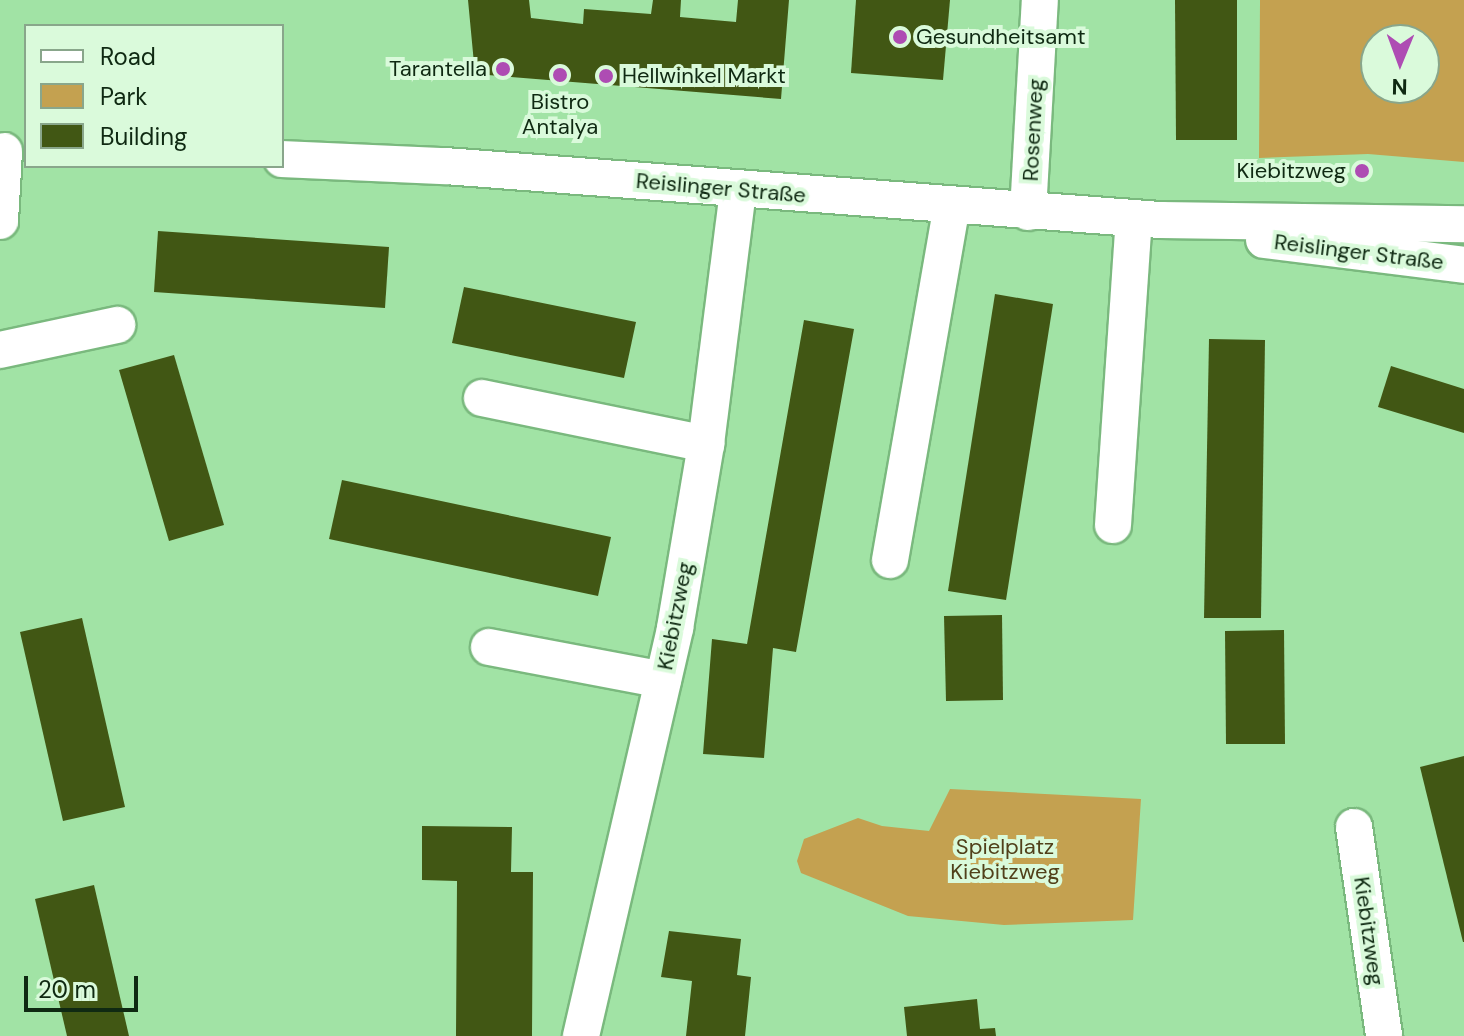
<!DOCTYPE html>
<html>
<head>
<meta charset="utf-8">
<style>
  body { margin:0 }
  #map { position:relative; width:1464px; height:1036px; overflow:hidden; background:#a1e3a5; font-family:"DM Sans",sans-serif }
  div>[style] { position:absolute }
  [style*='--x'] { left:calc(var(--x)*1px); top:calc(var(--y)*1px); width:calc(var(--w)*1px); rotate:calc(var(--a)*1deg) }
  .green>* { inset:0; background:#c4a150 }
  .building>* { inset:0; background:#415714 }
  .roads { filter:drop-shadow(2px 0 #7ab97e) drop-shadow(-2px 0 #7ab97e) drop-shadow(0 2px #7ab97e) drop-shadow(0 -2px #7ab97e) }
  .minor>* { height:36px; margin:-18px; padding:0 18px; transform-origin:18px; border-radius:18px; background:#fff }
  .dots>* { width:22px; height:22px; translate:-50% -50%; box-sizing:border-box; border:4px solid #dafadb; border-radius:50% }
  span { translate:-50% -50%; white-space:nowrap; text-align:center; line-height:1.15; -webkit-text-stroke:8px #dafadb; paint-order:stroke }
  .poi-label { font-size:22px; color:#0f2912 }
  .left { translate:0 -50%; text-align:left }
  .right { translate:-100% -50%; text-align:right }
  .street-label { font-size:22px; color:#0f2912 }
  .park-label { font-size:22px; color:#51401a }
  .legend { position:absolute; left:24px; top:24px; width:260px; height:144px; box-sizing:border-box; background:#dafadb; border:2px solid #89a68b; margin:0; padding:10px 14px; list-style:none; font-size:24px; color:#0f2912 }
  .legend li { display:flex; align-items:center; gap:16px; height:40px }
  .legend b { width:40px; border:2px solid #89a68b }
  .north { position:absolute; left:1360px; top:24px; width:80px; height:80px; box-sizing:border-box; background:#dafadb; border:2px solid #89a68b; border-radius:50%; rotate:181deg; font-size:22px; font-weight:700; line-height:32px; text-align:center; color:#0f2912 }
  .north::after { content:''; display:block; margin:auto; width:28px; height:36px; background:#ae4cb3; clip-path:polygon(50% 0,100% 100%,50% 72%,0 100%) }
  .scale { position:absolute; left:24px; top:976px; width:114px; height:36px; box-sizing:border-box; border:4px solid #0f2912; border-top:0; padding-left:10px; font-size:24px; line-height:28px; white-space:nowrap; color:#0f2912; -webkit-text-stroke:6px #dafadb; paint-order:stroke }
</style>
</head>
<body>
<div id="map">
  <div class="green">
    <div style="clip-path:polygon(evenodd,1260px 0,1464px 0,1464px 162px,1368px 154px,1259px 158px,1260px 0,1376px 40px,1424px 40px,1424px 88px,1376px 88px,1376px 40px)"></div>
    <div style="clip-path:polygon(950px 789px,1141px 799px,1133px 920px,1004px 925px,908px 916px,801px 873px,797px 861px,804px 839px,858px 818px,882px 826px,929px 831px)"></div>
  </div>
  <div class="building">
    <div style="clip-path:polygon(468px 0,529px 0,531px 18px,583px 24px,584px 9px,651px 14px,653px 0,681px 0,680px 17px,736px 22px,738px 0,789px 0,781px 99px,475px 74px)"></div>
    <div style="clip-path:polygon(856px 0,950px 0,943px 80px,851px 73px)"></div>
    <div style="clip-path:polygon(1175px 0,1237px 0,1237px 140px,1176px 140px)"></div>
    <div style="clip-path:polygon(158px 231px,389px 247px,385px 308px,154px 292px)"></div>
    <div style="clip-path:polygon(464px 287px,636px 322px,624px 378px,452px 343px)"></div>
    <div style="clip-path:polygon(995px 294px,1053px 304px,1006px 600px,948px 591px)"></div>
    <div style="clip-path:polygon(804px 320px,854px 329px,796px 652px,773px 648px,764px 758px,703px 754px,712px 639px,747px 644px)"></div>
    <div style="clip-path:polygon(1209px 339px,1265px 340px,1261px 618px,1204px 618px)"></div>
    <div style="clip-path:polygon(174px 355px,224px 525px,169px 541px,119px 370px)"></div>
    <div style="clip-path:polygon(1391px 366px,1464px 389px,1464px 433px,1378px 407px)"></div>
    <div style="clip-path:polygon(342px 480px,611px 537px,598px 596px,329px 539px)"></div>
    <div style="clip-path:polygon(1002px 615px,1003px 700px,946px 701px,944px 616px)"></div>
    <div style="clip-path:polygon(82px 618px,125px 807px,63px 821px,20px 632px)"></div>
    <div style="clip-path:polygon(1284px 630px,1285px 744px,1226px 744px,1225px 631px)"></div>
    <div style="clip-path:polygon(1464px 756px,1464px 942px,1463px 942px,1420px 767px)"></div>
    <div style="clip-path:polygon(422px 826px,512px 827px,511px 872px,533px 872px,532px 1036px,456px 1036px,457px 881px,422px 880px)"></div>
    <div style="clip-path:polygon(94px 885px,129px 1036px,67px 1036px,35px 899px)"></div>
    <div style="clip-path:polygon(669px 931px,741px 939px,737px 975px,751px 977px,745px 1036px,686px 1036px,692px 981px,661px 977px)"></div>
    <div style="clip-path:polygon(977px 999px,980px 1029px,995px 1028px,996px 1036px,907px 1036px,904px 1007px)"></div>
  </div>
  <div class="roads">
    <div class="minor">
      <div style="--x:282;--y:159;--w:163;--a:2.5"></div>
      <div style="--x:445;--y:166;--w:717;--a:4.32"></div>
      <div style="--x:1160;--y:220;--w:304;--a:0.8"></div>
      <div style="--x:1028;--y:212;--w:212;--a:-86.8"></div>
      <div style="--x:0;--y:221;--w:70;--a:-86.7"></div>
      <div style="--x:1264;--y:240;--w:202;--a:7.1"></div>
      <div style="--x:0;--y:350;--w:120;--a:-12.1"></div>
      <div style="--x:482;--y:398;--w:229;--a:11.6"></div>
      <div style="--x:1113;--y:525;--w:307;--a:-86.1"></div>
      <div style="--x:890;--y:560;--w:359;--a:-80.1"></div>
      <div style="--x:489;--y:647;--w:177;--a:10.7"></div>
      <div style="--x:1354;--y:827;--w:211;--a:81.8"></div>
      <div style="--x:581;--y:1036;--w:419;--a:-77"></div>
      <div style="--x:675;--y:628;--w:187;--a:-80.4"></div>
      <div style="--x:706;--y:444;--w:256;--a:-82.8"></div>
    </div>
  </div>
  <div class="dots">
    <div style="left:900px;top:37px;background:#ae4cb3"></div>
    <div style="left:503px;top:69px;background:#ae4cb3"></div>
    <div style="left:560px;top:75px;background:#ae4cb3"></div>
    <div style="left:606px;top:76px;background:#ae4cb3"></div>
    <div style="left:1362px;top:171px;background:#ae4cb3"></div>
  </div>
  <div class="poi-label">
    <span class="left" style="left:916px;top:37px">Gesundheitsamt</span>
    <span class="right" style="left:487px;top:69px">Tarantella</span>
    <span class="left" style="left:622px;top:76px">Hellwinkel Markt</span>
    <span style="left:560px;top:114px">Bistro<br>Antalya</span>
    <span class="right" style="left:1346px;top:171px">Kiebitzweg</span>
  </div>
  <div class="street-label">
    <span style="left:1033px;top:130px;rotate:-87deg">Rosenweg</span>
    <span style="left:721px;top:188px;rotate:5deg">Reislinger Straße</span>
    <span style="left:1359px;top:252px;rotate:7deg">Reislinger Straße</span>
    <span style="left:675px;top:616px;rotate:-79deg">Kiebitzweg</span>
    <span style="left:1369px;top:931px;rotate:82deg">Kiebitzweg</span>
  </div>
  <div class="park-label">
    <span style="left:1005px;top:859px">Spielplatz<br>Kiebitzweg</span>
  </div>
  <ul class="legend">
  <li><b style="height:10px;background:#fff"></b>Road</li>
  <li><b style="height:22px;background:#c4a150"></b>Park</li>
  <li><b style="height:22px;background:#415714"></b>Building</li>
  </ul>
  <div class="north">N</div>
  <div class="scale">20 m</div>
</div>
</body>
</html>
